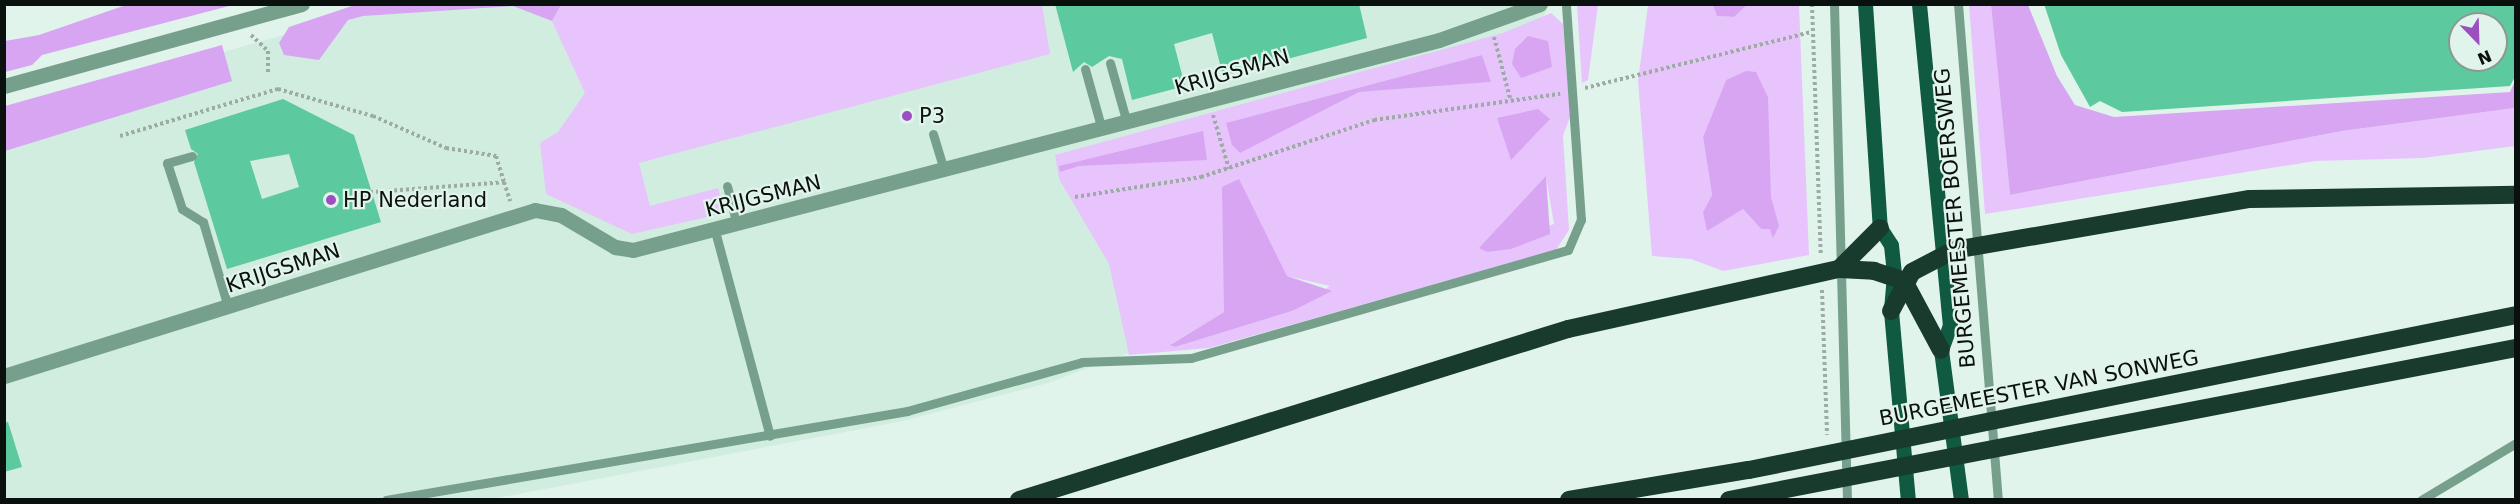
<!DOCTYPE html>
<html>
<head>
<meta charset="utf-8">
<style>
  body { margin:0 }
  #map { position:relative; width:2520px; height:504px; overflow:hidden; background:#e1f4eb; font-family:"DejaVu Sans",sans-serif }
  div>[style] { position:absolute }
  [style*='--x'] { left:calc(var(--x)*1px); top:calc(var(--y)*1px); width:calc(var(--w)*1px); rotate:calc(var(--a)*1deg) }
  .built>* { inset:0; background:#d1eddf }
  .green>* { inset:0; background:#e8c4fc }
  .water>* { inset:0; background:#d8a5f3 }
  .building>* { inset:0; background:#5cc99e }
  .path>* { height:4px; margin-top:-2px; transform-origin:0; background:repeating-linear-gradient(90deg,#9caba4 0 3px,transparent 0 6px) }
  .service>* { height:9px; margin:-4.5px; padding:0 4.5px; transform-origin:4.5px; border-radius:4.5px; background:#76a08c }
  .minor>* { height:15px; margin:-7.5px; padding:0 7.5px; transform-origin:7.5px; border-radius:7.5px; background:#76a08c }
  .primary>* { height:15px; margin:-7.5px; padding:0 7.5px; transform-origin:7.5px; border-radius:7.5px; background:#105a41 }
  .motorway>* { height:18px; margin:-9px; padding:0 9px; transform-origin:9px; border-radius:9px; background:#193b2d }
  .dots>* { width:16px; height:16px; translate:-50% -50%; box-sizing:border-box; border:3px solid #e1f4eb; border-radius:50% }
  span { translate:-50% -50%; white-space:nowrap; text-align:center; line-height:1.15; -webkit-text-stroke:4.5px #e1f4eb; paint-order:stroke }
  .street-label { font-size:21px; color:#0a100d }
  .poi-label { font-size:21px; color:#0a100d }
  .left { translate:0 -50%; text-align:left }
  .frame { position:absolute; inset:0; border:6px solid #0a100d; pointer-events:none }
  .north { position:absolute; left:2448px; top:12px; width:60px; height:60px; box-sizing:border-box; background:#e1f4eb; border:2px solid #8b9992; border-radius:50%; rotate:157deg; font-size:16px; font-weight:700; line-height:24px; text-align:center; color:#0a100d }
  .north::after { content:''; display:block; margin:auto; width:21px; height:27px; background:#9c4fc1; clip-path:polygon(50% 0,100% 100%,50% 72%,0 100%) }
</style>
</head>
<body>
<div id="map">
  <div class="built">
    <div style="clip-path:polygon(391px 5px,1550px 5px,1529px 39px,1137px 350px,1048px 383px,903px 421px,492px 499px,5px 500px,5px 113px)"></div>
  </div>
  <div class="green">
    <div style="clip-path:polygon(561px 5px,1042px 5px,1050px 54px,639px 163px,650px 206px,718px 188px,725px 213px,632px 234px,546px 194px,540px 143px,558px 132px,585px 93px,552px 21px)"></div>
    <div style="clip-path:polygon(1577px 5px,1598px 5px,1588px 80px,1582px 83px)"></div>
    <div style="clip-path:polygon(evenodd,1648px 5px,1713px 5px,1718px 16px,1734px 17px,1747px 5px,1799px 5px,1809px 255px,1723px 271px,1691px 259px,1652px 256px,1638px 81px,1648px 5px,1726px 80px,1771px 197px,1776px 228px,1761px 229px,1743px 209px,1703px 212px,1712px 195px,1703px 137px,1726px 80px)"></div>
    <div style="clip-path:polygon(1969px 5px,1991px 5px,2010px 195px,2342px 131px,2515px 108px,2515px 146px,2423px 158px,2315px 161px,1985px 214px)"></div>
    <div style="clip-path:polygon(evenodd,1551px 13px,1563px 24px,1570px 117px,1563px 136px,1569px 230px,1556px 250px,1209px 348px,1129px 355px,1109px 264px,1059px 179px,1055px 155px,1503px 33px,1551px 13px,1482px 55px,1490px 82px,1359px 92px,1226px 123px,1482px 55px,1551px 13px,1546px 177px,1554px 224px,1480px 248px,1505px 223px,1546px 177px,1551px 13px,1238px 179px,1287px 276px,1330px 286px,1292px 311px,1175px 347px,1171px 344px,1224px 312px,1238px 179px)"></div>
  </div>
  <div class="water">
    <div style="clip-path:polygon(358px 4px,561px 4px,561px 5px,552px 21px,513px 6px,363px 16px,348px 20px,319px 60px,284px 55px,279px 43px,289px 27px)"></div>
    <div style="clip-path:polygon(126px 5px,233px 5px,42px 55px,32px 65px,5px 72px,5px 41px,39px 35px)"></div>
    <div style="clip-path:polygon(1713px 5px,1747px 5px,1734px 17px,1717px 16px)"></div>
    <div style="clip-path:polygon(1991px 5px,2028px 5px,2057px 76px,2075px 105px,2114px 117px,2510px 92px,2515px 81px,2515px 108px,2342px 131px,2010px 195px)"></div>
    <div style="clip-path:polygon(1528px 36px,1548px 41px,1552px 67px,1521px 78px,1512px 64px,1515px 49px)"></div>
    <div style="clip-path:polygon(222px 45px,232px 81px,5px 151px,5px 106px)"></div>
    <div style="clip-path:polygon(1482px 55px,1491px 82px,1359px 92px,1240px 153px,1232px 145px,1226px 123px)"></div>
    <div style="clip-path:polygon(1746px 71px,1756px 72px,1768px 97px,1771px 197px,1779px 226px,1773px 238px,1770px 229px,1761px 229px,1743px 209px,1707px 231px,1703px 212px,1712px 195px,1703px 137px,1726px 80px)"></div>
    <div style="clip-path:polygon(1538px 109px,1550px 119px,1511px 160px,1497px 118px)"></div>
    <div style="clip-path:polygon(1203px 131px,1207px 160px,1079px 166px,1060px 172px,1059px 166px)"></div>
    <div style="clip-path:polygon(1546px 176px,1550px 234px,1511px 249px,1487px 252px,1479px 248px)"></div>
    <div style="clip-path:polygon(1239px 179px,1287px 276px,1332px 291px,1292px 311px,1175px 347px,1170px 345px,1224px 312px,1222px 187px)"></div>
  </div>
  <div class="building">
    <div style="clip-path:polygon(1055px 4px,1359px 4px,1367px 38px,1223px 76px,1212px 33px,1174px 44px,1185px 86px,1132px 100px,1122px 59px,1109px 56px,1092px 67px,1084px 62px,1073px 72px)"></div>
    <div style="clip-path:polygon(evenodd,2044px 4px,2516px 4px,2516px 75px,2510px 86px,2122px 112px,2100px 101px,2090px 107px,2061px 55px,2044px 4px,2460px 24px,2496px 24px,2496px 60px,2460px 60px,2460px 24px)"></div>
    <div style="clip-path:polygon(evenodd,283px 99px,354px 135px,381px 222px,227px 269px,194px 162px,198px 154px,191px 149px,185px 130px,283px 99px,289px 154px,299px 187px,262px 199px,250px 161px,289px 154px)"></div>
    <div style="clip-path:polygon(8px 422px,22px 467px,4px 472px,4px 423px)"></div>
  </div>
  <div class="path">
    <div style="--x:1812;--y:4;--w:252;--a:88"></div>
    <div style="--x:251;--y:35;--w:23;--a:43"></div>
    <div style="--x:268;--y:51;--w:23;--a:90"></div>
    <div style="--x:1494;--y:37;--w:63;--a:75.3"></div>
    <div style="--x:1585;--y:88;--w:233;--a:-13.9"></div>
    <div style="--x:1213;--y:115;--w:56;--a:73.5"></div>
    <div style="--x:120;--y:136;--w:165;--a:-16.6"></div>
    <div style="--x:278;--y:89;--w:99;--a:15.9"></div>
    <div style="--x:373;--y:116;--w:80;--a:23.7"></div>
    <div style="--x:446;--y:148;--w:51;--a:9.1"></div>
    <div style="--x:496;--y:156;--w:27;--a:73"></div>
    <div style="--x:346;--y:194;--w:158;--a:-4.3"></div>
    <div style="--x:504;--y:182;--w:20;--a:72"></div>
    <div style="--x:1075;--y:197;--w:128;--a:-9"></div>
    <div style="--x:1201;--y:177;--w:182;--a:-18.2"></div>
    <div style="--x:1374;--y:120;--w:188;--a:-8"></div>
    <div style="--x:1822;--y:290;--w:145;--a:88"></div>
  </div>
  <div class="service">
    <div style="--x:1834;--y:4;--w:496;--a:88.5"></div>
    <div style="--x:1958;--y:4;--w:498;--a:85.4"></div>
    <div style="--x:1110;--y:63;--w:62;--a:74.2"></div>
    <div style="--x:1085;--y:69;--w:63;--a:74.4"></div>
    <div style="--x:933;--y:134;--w:39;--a:73"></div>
    <div style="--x:192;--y:156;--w:26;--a:164"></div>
    <div style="--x:167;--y:163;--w:48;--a:71.9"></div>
    <div style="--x:182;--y:209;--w:25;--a:32"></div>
    <div style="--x:203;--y:222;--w:89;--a:73.6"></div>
    <div style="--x:727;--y:186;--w:40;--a:75.6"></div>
    <div style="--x:715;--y:231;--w:212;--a:75"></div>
    <div style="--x:386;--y:500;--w:529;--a:-9.69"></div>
    <div style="--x:907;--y:411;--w:182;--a:-15.6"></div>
    <div style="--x:1082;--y:362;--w:109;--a:-2.1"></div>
    <div style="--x:1191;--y:358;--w:392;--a:-16"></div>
    <div style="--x:1568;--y:250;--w:33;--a:-67"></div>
    <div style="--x:1581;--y:220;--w:217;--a:-94"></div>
    <div style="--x:2421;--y:500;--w:111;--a:-31"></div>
  </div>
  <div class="minor">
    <div style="--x:4;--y:86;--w:309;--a:-15.4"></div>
    <div style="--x:4;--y:376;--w:556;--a:-17.36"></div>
    <div style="--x:535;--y:210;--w:26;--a:11"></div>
    <div style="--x:561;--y:215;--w:63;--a:30.7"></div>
    <div style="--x:615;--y:247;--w:18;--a:9"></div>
    <div style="--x:633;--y:250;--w:833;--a:-14.6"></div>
    <div style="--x:1439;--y:40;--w:107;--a:-19.6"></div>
  </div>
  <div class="primary">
    <div style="--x:1865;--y:4;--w:225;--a:86.2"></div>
    <div style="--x:1880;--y:228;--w:20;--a:57"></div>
    <div style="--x:1891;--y:245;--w:30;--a:84"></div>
    <div style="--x:1894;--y:275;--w:36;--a:95"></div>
    <div style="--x:1891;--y:311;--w:190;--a:84.9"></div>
    <div style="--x:1919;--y:4;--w:322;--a:84.5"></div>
    <div style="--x:1950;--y:325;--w:27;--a:110"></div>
    <div style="--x:1941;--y:350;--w:151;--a:82.4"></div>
  </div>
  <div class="motorway">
    <div style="--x:1839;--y:269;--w:58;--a:-45"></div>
    <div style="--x:1891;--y:311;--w:44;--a:-61.7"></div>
    <div style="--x:1912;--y:272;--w:47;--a:-27.6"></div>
    <div style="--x:1954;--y:250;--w:300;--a:-9.8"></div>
    <div style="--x:2250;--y:199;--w:266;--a:-0.9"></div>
    <div style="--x:1019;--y:500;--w:575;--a:-17.3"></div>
    <div style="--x:1568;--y:329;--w:278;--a:-12.5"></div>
    <div style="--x:1839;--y:269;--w:35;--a:3"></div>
    <div style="--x:1874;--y:271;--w:32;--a:18"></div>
    <div style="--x:1904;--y:281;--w:78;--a:61.8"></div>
    <div style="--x:1569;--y:500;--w:182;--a:-9.5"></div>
    <div style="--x:1749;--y:470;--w:783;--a:-11.42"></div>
    <div style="--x:1729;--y:500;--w:802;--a:-10.93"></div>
  </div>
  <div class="dots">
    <div style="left:907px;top:116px;background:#9c4fc1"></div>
    <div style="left:331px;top:200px;background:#9c4fc1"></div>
  </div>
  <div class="street-label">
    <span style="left:1232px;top:72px;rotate:-16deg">KRIJGSMAN</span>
    <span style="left:763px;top:196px;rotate:-14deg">KRIJGSMAN</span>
    <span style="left:1955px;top:218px;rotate:-95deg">BURGEMEESTER BOERSWEG</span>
    <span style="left:283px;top:268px;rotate:-18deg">KRIJGSMAN</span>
    <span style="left:2039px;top:388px;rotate:-11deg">BURGEMEESTER VAN SONWEG</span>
  </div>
  <div class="poi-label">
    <span class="left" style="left:919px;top:116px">P3</span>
    <span class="left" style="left:343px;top:200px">HP Nederland</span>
  </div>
  <div class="frame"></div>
  <div class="north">N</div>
</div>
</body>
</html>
